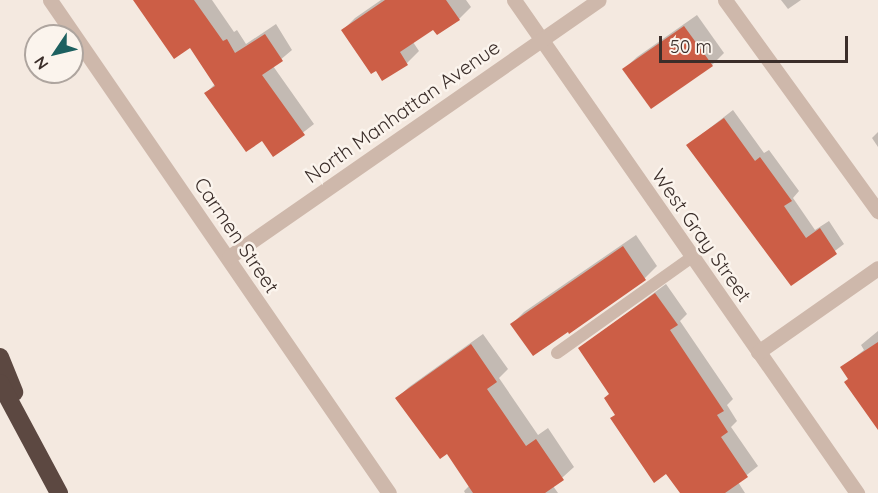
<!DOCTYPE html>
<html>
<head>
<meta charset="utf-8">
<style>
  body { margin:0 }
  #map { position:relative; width:878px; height:493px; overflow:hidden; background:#f4e9e0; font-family:Quicksand,sans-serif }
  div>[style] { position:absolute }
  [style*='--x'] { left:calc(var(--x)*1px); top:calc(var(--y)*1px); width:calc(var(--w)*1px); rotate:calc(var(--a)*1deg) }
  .shadow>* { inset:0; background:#0003 }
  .building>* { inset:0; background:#cc5e46 }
  .service>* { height:12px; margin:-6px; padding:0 6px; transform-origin:6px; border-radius:6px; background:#ceb8ab }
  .minor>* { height:15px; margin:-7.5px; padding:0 7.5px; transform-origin:7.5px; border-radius:7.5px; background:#ceb8ab }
  .motorway>* { height:18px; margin:-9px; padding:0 9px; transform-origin:9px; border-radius:9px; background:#5c4841 }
  span { translate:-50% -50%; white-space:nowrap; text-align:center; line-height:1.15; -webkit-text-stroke:5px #fbf4ed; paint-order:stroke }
  .street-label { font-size:20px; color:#3b2e2a }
  .north { position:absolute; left:24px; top:24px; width:60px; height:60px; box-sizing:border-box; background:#fbf4ed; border:2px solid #aea59f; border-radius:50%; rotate:235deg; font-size:16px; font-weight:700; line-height:24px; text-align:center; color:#3b2e2a }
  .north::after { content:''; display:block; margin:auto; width:21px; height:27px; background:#1d6060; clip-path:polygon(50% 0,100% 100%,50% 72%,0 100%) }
  .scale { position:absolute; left:659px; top:36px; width:189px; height:27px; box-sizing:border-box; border:3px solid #3b2e2a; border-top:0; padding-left:8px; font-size:18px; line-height:21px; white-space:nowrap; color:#3b2e2a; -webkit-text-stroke:4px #fbf4ed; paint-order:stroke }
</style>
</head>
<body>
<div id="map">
  <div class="shadow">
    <div style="clip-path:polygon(135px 0,212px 0,234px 32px,237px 30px,246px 44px,276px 24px,292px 50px,273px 66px,314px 124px,274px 155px,262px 139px,206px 93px,215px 84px,190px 46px)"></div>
    <div style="clip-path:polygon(381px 0,466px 0,471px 7px,459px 19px,434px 28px,413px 42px,419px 51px,407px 63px,343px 30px,355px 18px)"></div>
    <div style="clip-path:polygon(781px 0,801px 0,788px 9px)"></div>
    <div style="clip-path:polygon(697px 15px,724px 53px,712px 65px,624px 69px,637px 57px)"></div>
    <div style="clip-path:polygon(733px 110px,764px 153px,769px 150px,799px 191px,793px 198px,815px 230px,829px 221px,844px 244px,791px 284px,688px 145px)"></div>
    <div style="clip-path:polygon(878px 132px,878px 147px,872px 138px)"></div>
    <div style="clip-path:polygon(636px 235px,657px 266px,645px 278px,569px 332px,512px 324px,524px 312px)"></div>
    <div style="clip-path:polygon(666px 284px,687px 314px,680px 321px,733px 399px,727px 405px,737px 421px,731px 427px,758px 466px,738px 482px,745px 493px,682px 493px,616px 414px,611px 393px,580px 348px)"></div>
    <div style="clip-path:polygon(878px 331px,878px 429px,842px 367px,864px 350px,861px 345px)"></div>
    <div style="clip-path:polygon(483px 334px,508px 369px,499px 378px,538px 435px,548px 428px,574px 467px,553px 486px,558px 493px,465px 493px,464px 491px,470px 485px,448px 452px,397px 398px,409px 387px)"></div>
  </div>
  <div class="building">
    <div style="clip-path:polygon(133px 0,194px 0,223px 41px,227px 39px,235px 53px,265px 34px,283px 61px,262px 75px,305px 135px,273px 157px,262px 141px,246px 152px,204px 93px,215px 86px,190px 48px,174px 59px)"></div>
    <div style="clip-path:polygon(385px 0,446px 0,460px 20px,437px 35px,433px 30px,400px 52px,408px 65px,382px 81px,376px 71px,371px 74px,341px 30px)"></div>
    <div style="clip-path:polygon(684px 26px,713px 66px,651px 109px,622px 69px)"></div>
    <div style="clip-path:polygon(724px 118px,755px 161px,760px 157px,792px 201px,784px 206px,806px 238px,820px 228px,837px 254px,791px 286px,686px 145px)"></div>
    <div style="clip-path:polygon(623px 246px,646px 280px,569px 334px,568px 332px,533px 356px,510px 324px)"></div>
    <div style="clip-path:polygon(655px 293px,678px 325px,670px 330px,724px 411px,717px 415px,728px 432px,721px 437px,748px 477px,725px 493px,680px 493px,666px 474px,654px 483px,610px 418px,615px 415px,604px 398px,609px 394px,578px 348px)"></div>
    <div style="clip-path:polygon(878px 342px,878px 430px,844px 382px,848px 379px,840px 367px)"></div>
    <div style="clip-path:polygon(471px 344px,497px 382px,487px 389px,526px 446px,536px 439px,564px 480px,545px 493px,473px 493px,447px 454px,440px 459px,395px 398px)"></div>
  </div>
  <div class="service">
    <div style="--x:557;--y:353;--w:166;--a:-35.4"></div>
  </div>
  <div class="minor">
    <div style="--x:50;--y:0;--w:598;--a:55.49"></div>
    <div style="--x:514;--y:0;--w:601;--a:55.17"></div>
    <div style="--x:725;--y:0;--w:261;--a:54.1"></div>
    <div style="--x:229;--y:257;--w:450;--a:-34.8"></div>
    <div style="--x:758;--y:352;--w:146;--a:-35"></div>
  </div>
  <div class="motorway">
    <div style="--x:0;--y:357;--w:38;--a:68"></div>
    <div style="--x:0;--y:383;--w:125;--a:61.8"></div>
  </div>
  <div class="street-label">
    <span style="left:402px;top:111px;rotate:-35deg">North Manhattan Avenue</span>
    <span style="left:237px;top:235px;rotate:56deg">Carmen Street</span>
    <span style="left:702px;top:235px;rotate:55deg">West Gray Street</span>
  </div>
  <div class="north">N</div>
  <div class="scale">50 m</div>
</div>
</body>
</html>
